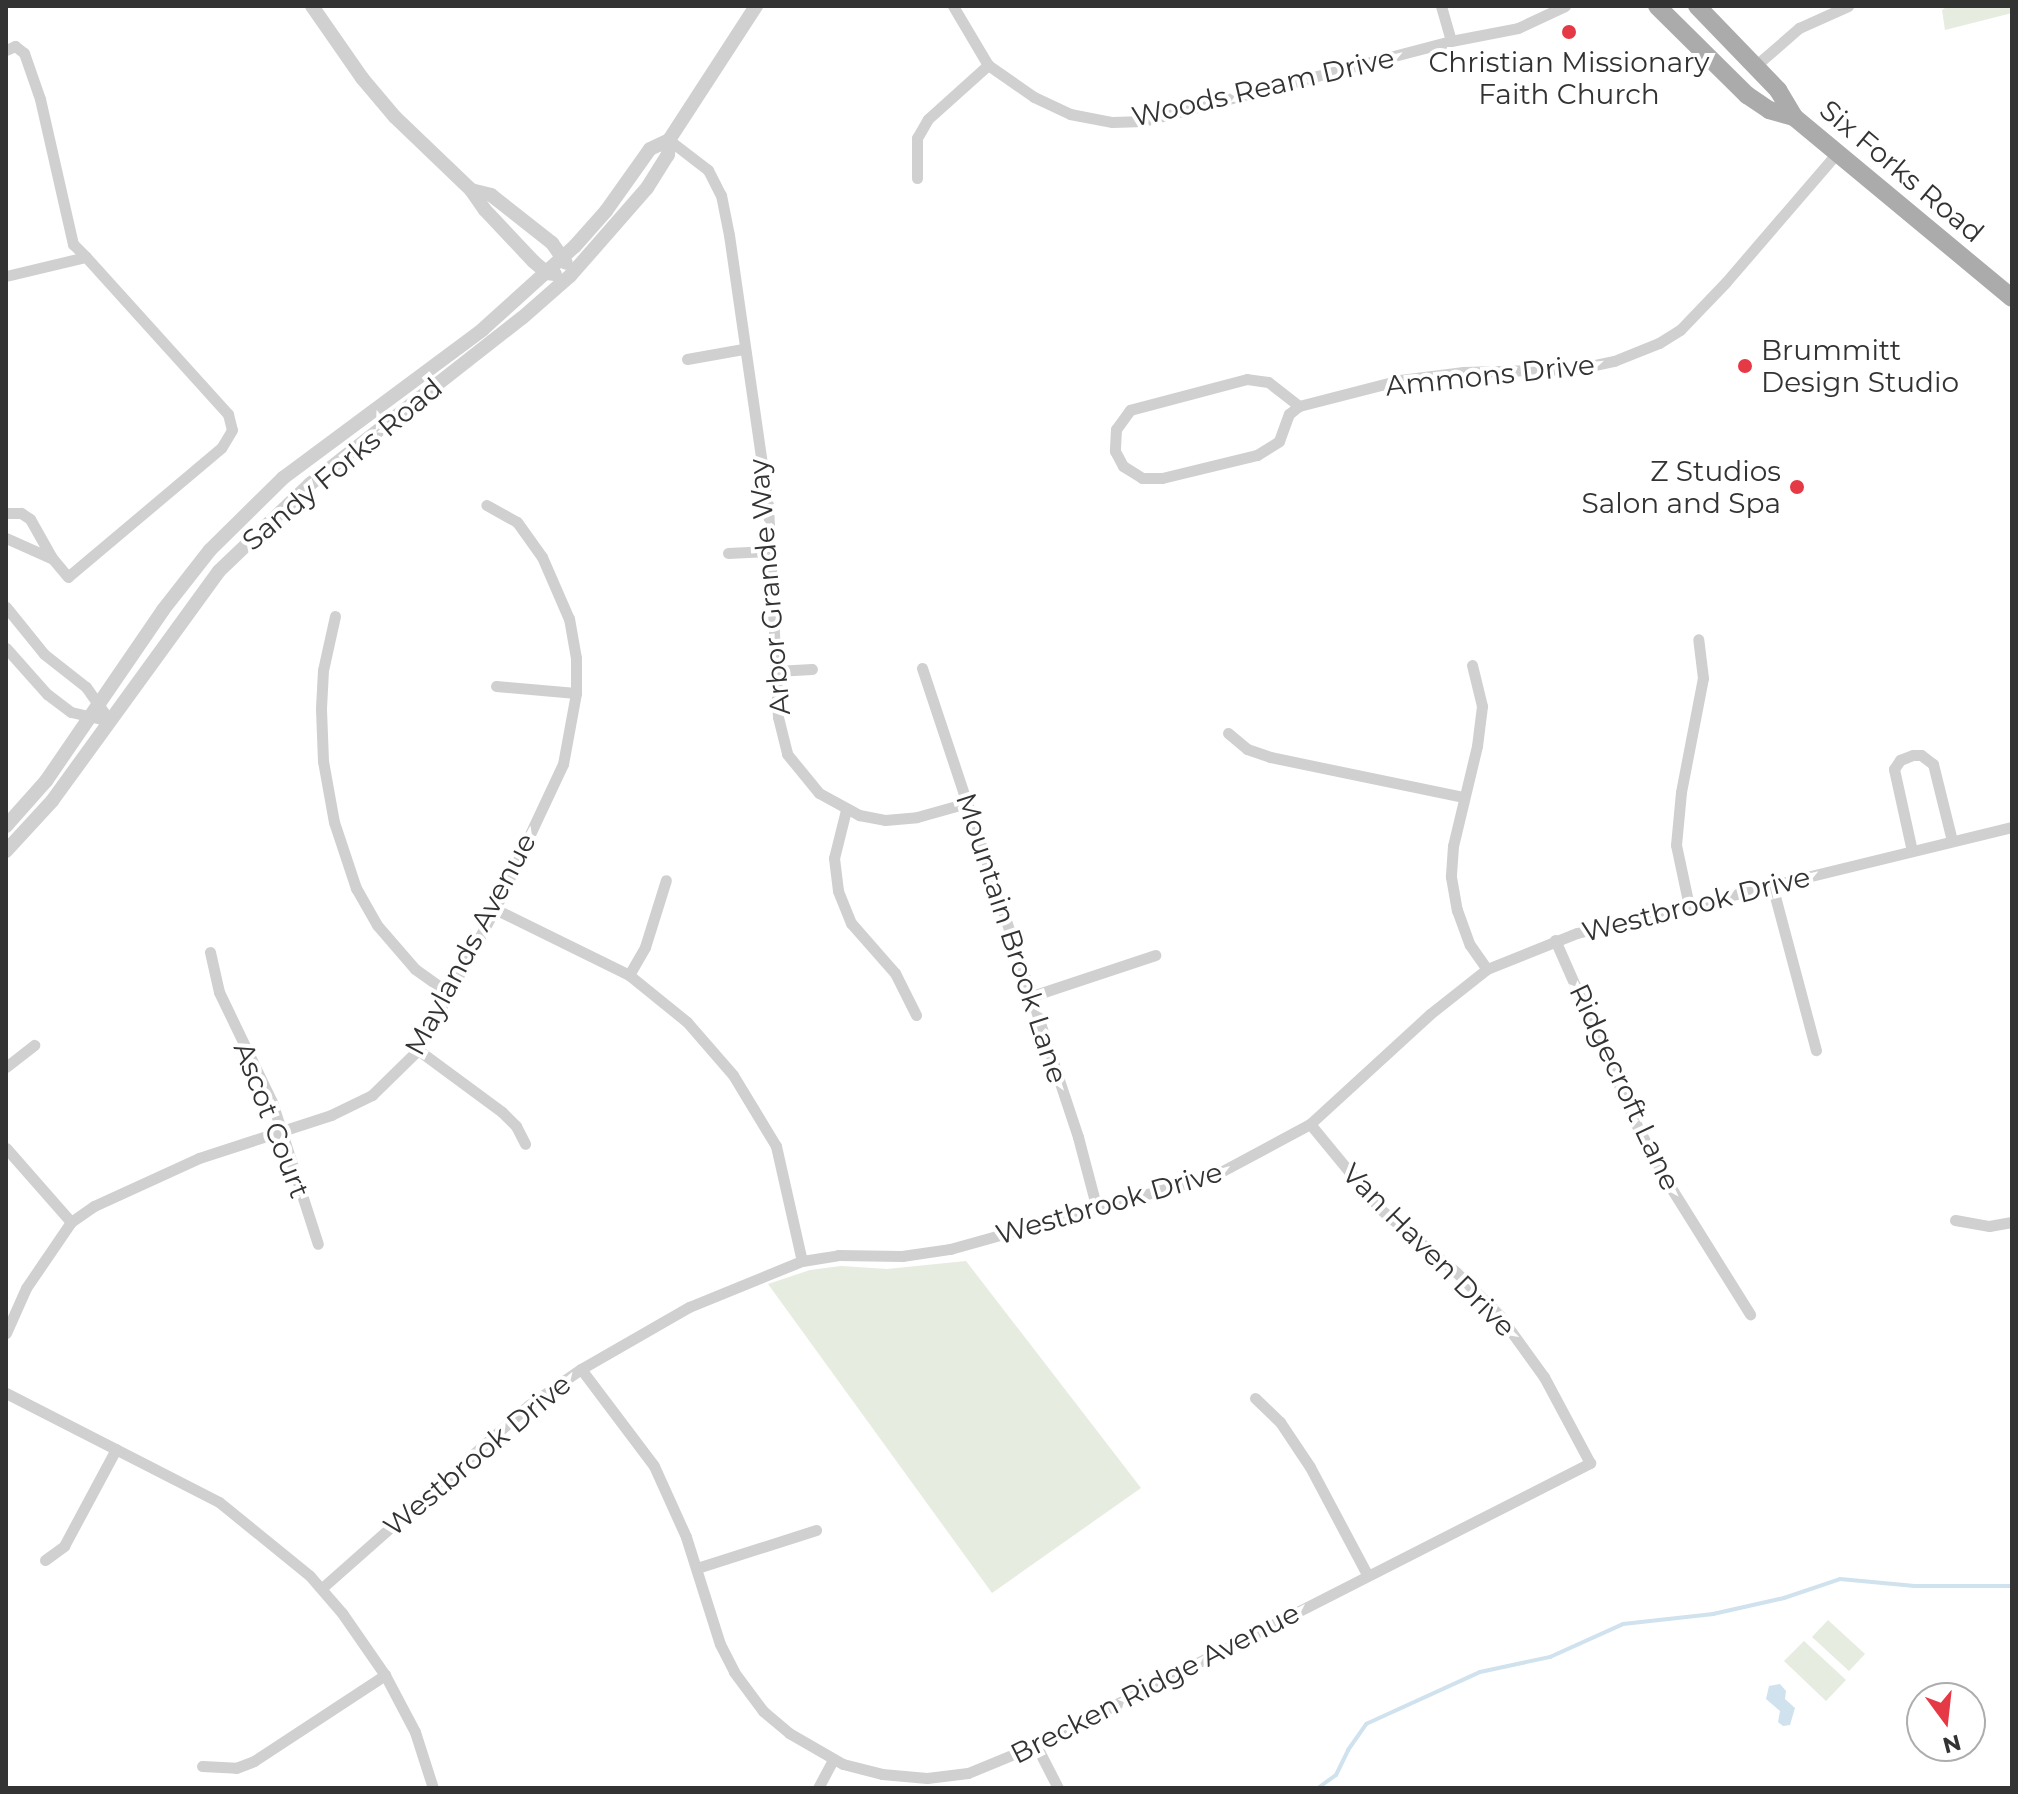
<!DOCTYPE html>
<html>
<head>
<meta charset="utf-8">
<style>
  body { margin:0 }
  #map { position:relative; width:2018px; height:1794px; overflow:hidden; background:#fff; font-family:Montserrat,sans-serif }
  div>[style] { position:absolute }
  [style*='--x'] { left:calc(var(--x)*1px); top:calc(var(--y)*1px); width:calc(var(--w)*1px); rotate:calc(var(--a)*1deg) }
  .green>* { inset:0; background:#e6ecdf }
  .water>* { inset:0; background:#cfe2ee }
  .stream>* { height:4px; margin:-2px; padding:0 2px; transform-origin:2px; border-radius:2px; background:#cfe2ee }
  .minor>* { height:11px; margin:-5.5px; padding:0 5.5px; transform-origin:5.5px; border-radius:5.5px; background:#d0d0d0 }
  .tertiary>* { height:14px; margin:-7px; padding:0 7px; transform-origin:7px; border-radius:7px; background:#d0d0d0 }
  .primary>* { height:18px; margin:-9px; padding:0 9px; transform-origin:9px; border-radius:9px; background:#ababab }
  .dots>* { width:22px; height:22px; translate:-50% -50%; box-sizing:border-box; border:4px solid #fff; border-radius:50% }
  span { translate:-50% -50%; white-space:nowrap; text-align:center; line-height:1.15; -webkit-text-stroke:8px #fff; paint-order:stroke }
  .poi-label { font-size:28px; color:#333 }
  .left { translate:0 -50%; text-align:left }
  .right { translate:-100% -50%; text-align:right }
  .street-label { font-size:28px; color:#333 }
  .frame { position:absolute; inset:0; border:8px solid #333; pointer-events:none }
  .north { position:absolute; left:1906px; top:1682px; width:80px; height:80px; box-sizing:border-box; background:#fff; border:2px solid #adadad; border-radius:50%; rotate:165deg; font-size:22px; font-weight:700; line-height:32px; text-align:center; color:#333 }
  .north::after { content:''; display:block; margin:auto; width:28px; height:36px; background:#e63946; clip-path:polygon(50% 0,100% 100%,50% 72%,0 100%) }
</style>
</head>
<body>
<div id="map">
  <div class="green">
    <div style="clip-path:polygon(1948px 6px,2012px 6px,2012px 13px,1945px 30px,1942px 10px)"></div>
    <div style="clip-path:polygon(966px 1261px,1141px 1488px,992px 1593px,768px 1284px,810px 1270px,841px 1266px,887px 1269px)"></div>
    <div style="clip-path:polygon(1828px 1620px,1865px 1654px,1849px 1671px,1812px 1637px)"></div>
    <div style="clip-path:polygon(1804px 1641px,1846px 1680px,1826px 1701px,1784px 1661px)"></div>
  </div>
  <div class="water">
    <div style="clip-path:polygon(1780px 1684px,1786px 1691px,1785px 1699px,1795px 1708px,1790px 1725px,1783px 1726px,1778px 1722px,1780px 1711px,1766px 1699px,1769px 1686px)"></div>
  </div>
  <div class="stream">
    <div style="--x:1318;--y:1788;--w:22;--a:-36"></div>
    <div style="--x:1336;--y:1775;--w:28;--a:-64"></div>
    <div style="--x:1348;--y:1750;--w:32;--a:-55"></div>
    <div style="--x:1366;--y:1724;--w:125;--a:-24.5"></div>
    <div style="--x:1480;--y:1672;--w:72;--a:-12.1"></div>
    <div style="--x:1550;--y:1657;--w:80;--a:-24.3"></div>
    <div style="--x:1623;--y:1624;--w:91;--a:-6.3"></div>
    <div style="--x:1713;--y:1614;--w:73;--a:-12.7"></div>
    <div style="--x:1784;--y:1598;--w:59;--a:-18.7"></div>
    <div style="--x:1840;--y:1579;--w:75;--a:5.3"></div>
    <div style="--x:1915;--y:1586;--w:97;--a:0"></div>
  </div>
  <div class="minor">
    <div style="--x:953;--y:6;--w:69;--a:59.3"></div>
    <div style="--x:988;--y:65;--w:56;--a:34.8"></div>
    <div style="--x:1034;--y:97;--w:40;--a:25"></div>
    <div style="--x:1070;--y:114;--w:43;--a:10.8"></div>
    <div style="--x:1112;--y:122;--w:32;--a:-2"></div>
    <div style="--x:1144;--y:121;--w:317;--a:-14.6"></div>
    <div style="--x:1451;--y:41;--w:68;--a:-11"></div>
    <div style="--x:1518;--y:28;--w:52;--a:-25.1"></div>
    <div style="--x:1441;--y:6;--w:36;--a:74"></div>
    <div style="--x:6;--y:50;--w:10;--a:-24"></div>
    <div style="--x:15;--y:46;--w:11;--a:38"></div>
    <div style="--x:24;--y:53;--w:49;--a:70.8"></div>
    <div style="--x:40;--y:99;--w:149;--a:77.2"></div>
    <div style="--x:73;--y:244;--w:18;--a:45"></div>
    <div style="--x:1754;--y:67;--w:60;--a:-40.9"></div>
    <div style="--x:1799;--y:28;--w:54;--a:-24.2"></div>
    <div style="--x:669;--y:140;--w:49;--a:37.6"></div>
    <div style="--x:708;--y:170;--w:28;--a:63"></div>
    <div style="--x:721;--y:195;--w:41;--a:78.7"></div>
    <div style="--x:729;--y:235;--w:273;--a:81.8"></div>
    <div style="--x:768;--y:505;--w:212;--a:87.3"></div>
    <div style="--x:778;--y:717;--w:38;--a:76"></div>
    <div style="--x:787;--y:754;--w:50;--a:50.6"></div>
    <div style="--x:819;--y:793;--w:46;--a:28.8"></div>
    <div style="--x:859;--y:815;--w:26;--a:11"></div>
    <div style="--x:885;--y:820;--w:32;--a:-5"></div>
    <div style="--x:917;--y:817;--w:52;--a:-15.6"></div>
    <div style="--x:917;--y:178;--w:40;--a:-90"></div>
    <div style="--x:917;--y:138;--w:22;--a:-60"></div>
    <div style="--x:928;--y:119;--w:81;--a:-42"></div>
    <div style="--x:6;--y:276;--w:82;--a:-13.4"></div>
    <div style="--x:86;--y:257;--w:212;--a:47.9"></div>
    <div style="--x:228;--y:414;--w:16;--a:76"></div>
    <div style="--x:232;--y:430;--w:21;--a:121"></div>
    <div style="--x:221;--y:448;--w:200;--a:139.9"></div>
    <div style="--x:68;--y:577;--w:25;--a:-130"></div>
    <div style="--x:52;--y:558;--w:45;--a:-119.4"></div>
    <div style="--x:30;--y:519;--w:11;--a:-146"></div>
    <div style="--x:21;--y:513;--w:15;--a:180"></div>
    <div style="--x:687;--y:359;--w:57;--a:-10.1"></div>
    <div style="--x:1299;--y:406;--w:39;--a:-142"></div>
    <div style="--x:1268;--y:382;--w:21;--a:-172"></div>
    <div style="--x:1247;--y:379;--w:121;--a:165.2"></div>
    <div style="--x:1130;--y:410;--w:24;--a:126"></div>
    <div style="--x:1116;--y:429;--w:22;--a:93"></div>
    <div style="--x:1115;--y:451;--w:17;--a:62"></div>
    <div style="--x:1123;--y:466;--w:22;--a:32"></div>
    <div style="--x:1142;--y:478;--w:20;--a:0"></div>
    <div style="--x:1162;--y:478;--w:98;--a:-13.6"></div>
    <div style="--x:1257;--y:455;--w:26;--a:-32"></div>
    <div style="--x:1279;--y:441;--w:29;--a:-70"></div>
    <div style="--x:1289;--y:414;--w:13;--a:-39"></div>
    <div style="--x:1299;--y:406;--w:104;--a:-14.4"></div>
    <div style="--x:1400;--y:380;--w:64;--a:-7.2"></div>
    <div style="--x:1463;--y:372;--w:113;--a:-1.5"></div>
    <div style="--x:1576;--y:369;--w:39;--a:-12"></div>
    <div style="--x:1614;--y:361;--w:48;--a:-21.8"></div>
    <div style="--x:1659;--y:343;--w:25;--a:-32"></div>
    <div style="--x:1680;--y:330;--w:66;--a:-46.2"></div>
    <div style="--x:1726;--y:282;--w:170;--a:-49.3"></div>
    <div style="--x:6;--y:538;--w:49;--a:24"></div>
    <div style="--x:728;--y:553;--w:41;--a:-2.8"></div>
    <div style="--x:6;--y:607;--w:60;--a:51"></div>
    <div style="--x:44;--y:654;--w:53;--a:38.2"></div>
    <div style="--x:86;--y:687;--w:42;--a:54.8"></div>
    <div style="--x:335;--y:616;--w:55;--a:102.5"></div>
    <div style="--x:323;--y:670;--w:39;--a:93"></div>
    <div style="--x:321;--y:709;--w:52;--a:87.8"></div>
    <div style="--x:323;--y:761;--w:62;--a:79.8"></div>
    <div style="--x:334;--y:822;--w:70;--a:71.6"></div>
    <div style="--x:356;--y:888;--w:43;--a:60.4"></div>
    <div style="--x:377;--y:925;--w:58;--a:49.2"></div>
    <div style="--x:415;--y:969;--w:43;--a:35.5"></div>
    <div style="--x:6;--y:648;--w:62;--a:48.3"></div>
    <div style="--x:47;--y:694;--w:30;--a:37"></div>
    <div style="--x:71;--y:712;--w:40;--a:13"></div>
    <div style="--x:1472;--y:665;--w:42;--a:76.3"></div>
    <div style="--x:1482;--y:706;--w:40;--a:97.1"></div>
    <div style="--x:1477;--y:746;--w:103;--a:103.5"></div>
    <div style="--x:1453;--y:846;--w:31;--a:94"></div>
    <div style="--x:1451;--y:877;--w:34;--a:80"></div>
    <div style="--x:1457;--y:910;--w:37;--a:70"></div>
    <div style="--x:1470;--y:945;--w:29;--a:55"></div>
    <div style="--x:922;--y:668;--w:494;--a:71.6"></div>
    <div style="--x:1078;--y:1137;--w:74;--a:75.2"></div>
    <div style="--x:776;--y:671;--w:36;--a:-3"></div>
    <div style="--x:496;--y:686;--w:80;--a:5"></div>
    <div style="--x:1228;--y:733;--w:25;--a:40"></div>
    <div style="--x:1247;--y:749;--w:24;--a:19"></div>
    <div style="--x:1270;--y:757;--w:198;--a:11.7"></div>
    <div style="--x:846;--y:810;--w:49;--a:104"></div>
    <div style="--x:834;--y:858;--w:33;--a:83"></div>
    <div style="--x:838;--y:891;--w:35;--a:68"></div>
    <div style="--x:851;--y:923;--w:67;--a:48.7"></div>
    <div style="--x:895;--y:973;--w:47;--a:63.4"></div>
    <div style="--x:1912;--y:851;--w:84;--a:-102.4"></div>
    <div style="--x:1894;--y:769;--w:11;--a:-56"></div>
    <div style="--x:1900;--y:760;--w:14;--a:-21"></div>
    <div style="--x:1913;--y:755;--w:8;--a:0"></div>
    <div style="--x:1921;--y:755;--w:15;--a:37"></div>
    <div style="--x:1933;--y:764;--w:79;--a:76.1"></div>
    <div style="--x:1772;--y:885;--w:171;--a:75.1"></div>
    <div style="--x:1689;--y:906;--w:62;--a:-102"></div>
    <div style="--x:1676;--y:845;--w:53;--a:-84.6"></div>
    <div style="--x:1681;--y:792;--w:116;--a:-79.1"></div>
    <div style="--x:1703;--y:678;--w:39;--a:-97"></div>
    <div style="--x:495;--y:909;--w:149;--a:26.2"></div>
    <div style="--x:629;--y:975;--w:75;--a:39"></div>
    <div style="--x:687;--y:1022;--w:70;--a:49"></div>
    <div style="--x:733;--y:1075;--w:83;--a:58.8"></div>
    <div style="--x:776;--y:1146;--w:118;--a:77.3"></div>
    <div style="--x:1555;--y:940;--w:206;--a:66.2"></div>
    <div style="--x:1638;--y:1128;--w:63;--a:61.4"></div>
    <div style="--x:1668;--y:1183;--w:155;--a:58"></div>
    <div style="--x:210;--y:952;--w:41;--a:77.3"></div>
    <div style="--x:219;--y:992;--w:122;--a:64.3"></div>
    <div style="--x:272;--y:1102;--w:149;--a:72.1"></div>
    <div style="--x:629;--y:975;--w:32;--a:-60"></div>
    <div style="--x:645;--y:947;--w:70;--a:-72.6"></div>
    <div style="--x:1032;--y:996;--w:130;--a:-18.4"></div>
    <div style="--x:418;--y:1050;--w:104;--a:36.4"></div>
    <div style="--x:502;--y:1112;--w:20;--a:45"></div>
    <div style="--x:516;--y:1126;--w:20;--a:63"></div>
    <div style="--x:6;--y:1067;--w:36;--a:-38"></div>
    <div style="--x:6;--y:1148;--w:98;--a:48.7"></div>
    <div style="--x:1955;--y:1220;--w:35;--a:10"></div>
    <div style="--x:1989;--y:1226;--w:23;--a:-10"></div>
    <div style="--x:6;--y:1333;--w:49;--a:-66"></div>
    <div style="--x:26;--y:1288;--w:80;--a:-55.7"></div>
    <div style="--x:71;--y:1222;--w:28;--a:-35"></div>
    <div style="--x:94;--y:1206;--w:115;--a:-24.6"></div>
    <div style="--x:199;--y:1158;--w:139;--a:-18"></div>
    <div style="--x:331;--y:1115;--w:46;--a:-26"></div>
    <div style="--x:372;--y:1095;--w:64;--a:-44.4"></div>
    <div style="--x:418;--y:1050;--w:161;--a:-61.4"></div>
    <div style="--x:495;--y:909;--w:160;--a:-64.9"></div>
    <div style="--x:563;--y:764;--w:72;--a:-79.6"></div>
    <div style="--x:576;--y:693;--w:35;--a:-90"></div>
    <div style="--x:576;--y:658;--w:40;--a:-100"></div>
    <div style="--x:569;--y:619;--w:68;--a:-113.5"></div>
    <div style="--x:542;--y:557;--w:43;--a:-125.5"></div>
    <div style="--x:517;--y:522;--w:35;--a:-151"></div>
    <div style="--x:581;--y:1369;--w:121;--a:53"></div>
    <div style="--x:654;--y:1466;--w:78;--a:65.7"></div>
    <div style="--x:686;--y:1537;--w:112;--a:72.4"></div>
    <div style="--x:720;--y:1644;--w:31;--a:63"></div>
    <div style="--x:734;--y:1672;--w:49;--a:53.4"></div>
    <div style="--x:763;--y:1711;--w:34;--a:40"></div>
    <div style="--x:789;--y:1733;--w:62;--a:29.9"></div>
    <div style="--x:843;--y:1764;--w:40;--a:14.4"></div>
    <div style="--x:882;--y:1774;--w:45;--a:5.1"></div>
    <div style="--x:927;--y:1778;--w:41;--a:-7"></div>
    <div style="--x:968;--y:1773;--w:74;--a:-22.4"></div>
    <div style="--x:1036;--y:1745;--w:622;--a:-26.98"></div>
    <div style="--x:1590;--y:1463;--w:98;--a:-118.1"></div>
    <div style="--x:1544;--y:1377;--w:75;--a:-125.8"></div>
    <div style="--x:1500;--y:1316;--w:62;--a:-135"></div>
    <div style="--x:1456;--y:1272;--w:99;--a:-140.3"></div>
    <div style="--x:1380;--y:1209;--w:110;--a:-129.5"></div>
    <div style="--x:6;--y:1393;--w:239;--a:27.1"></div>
    <div style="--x:219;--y:1502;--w:117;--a:39.1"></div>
    <div style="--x:310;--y:1576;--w:49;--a:49.1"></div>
    <div style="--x:342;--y:1613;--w:75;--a:55.3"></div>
    <div style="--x:385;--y:1675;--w:64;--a:62.2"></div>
    <div style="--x:415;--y:1732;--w:59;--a:72.2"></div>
    <div style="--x:1255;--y:1398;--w:35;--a:44"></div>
    <div style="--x:1280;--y:1422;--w:54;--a:56.3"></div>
    <div style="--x:1310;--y:1467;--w:121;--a:62"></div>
    <div style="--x:45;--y:1560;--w:24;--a:-36"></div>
    <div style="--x:64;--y:1546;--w:110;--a:-61.8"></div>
    <div style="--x:697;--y:1568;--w:125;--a:-17.7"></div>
    <div style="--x:322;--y:1588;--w:276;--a:-41.5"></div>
    <div style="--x:529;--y:1405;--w:63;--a:-34.7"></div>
    <div style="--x:581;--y:1369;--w:125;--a:-29.9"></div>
    <div style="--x:689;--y:1307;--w:122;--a:-22.2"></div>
    <div style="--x:802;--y:1261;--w:36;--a:-9"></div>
    <div style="--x:838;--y:1255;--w:64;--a:0.9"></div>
    <div style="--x:902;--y:1256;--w:49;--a:-8.3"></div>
    <div style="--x:950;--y:1249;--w:275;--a:-15.6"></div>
    <div style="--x:1215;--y:1175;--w:108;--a:-28.2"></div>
    <div style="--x:1310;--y:1124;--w:163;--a:-42.5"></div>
    <div style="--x:1430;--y:1014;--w:73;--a:-38.3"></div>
    <div style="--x:1487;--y:969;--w:97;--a:-21.8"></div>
    <div style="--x:1577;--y:933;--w:448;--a:-13.7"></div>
    <div style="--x:1036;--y:1745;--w:48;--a:62.9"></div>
    <div style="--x:202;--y:1766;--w:34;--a:3"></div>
    <div style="--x:236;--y:1768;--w:19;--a:-21"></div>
    <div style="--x:254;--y:1761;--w:157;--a:-33.3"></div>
    <div style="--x:818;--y:1788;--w:32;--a:-62"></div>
  </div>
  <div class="tertiary">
    <div style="--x:312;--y:6;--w:88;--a:55.2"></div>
    <div style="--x:362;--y:78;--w:51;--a:49.8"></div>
    <div style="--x:395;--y:117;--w:105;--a:43.8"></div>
    <div style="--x:471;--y:190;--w:24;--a:55"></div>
    <div style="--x:485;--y:210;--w:71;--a:46.7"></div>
    <div style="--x:534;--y:262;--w:17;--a:40"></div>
    <div style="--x:547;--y:273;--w:8;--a:7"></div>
    <div style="--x:471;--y:190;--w:21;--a:14"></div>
    <div style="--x:491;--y:195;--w:78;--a:38.2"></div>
    <div style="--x:552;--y:243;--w:24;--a:55"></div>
    <div style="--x:6;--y:826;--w:60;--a:-48.4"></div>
    <div style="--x:46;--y:781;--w:207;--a:-55.6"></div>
    <div style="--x:163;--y:610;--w:76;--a:-51.9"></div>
    <div style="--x:210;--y:550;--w:103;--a:-44.6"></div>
    <div style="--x:283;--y:478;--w:248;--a:-36.6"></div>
    <div style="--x:482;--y:330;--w:125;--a:-42.1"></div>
    <div style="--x:575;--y:246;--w:47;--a:-48.5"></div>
    <div style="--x:606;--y:211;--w:76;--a:-54.6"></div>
    <div style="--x:650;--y:149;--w:21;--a:-25"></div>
    <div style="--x:669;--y:140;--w:160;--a:-57"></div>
    <div style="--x:6;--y:851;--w:68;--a:-47.4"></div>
    <div style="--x:52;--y:801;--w:284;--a:-54"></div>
    <div style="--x:219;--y:571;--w:126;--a:-43.7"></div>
    <div style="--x:310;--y:484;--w:269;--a:-38.1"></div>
    <div style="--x:522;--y:318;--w:64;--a:-41.2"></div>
    <div style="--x:570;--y:276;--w:117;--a:-48.8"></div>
    <div style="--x:647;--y:188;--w:39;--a:-58"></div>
    <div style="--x:668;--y:155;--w:15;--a:-86"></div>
  </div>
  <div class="primary">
    <div style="--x:1657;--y:6;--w:127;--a:44.7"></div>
    <div style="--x:1747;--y:95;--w:27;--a:34"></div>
    <div style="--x:1769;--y:110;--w:26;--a:16"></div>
    <div style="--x:1697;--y:6;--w:117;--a:46"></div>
    <div style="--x:1778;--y:90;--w:31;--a:59"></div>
    <div style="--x:1794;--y:117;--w:283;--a:39.7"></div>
  </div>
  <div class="dots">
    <div style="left:1569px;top:32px;background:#e63946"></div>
    <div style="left:1745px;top:366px;background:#e63946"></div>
    <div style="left:1797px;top:487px;background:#e63946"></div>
  </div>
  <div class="poi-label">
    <span style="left:1569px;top:78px">Christian Missionary<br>Faith Church</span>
    <span class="left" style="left:1761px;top:366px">Brummitt<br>Design Studio</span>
    <span class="right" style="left:1781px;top:487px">Z Studios<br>Salon and Spa</span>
  </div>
  <div class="street-label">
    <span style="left:1263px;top:87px;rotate:-13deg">Woods Ream Drive</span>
    <span style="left:1902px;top:171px;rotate:40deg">Six Forks Road</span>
    <span style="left:1490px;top:375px;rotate:-6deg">Ammons Drive</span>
    <span style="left:342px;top:464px;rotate:-40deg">Sandy Forks Road</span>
    <span style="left:769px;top:587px;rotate:-95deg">Arbor Grande Way</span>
    <span style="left:1696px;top:904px;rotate:-14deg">Westbrook Drive</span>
    <span style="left:1012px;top:938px;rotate:72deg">Mountain Brook Lane</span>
    <span style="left:470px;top:944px;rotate:-62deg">Maylands Avenue</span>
    <span style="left:1625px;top:1087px;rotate:65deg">Ridgecroft Lane</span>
    <span style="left:272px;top:1120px;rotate:69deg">Ascot Court</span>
    <span style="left:1109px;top:1203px;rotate:-16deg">Westbrook Drive</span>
    <span style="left:1429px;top:1250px;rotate:45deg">Van Haven Drive</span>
    <span style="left:477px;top:1455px;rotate:-40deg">Westbrook Drive</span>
    <span style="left:1155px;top:1683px;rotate:-27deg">Brecken Ridge Avenue</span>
  </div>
  <div class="frame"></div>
  <div class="north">N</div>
</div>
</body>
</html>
